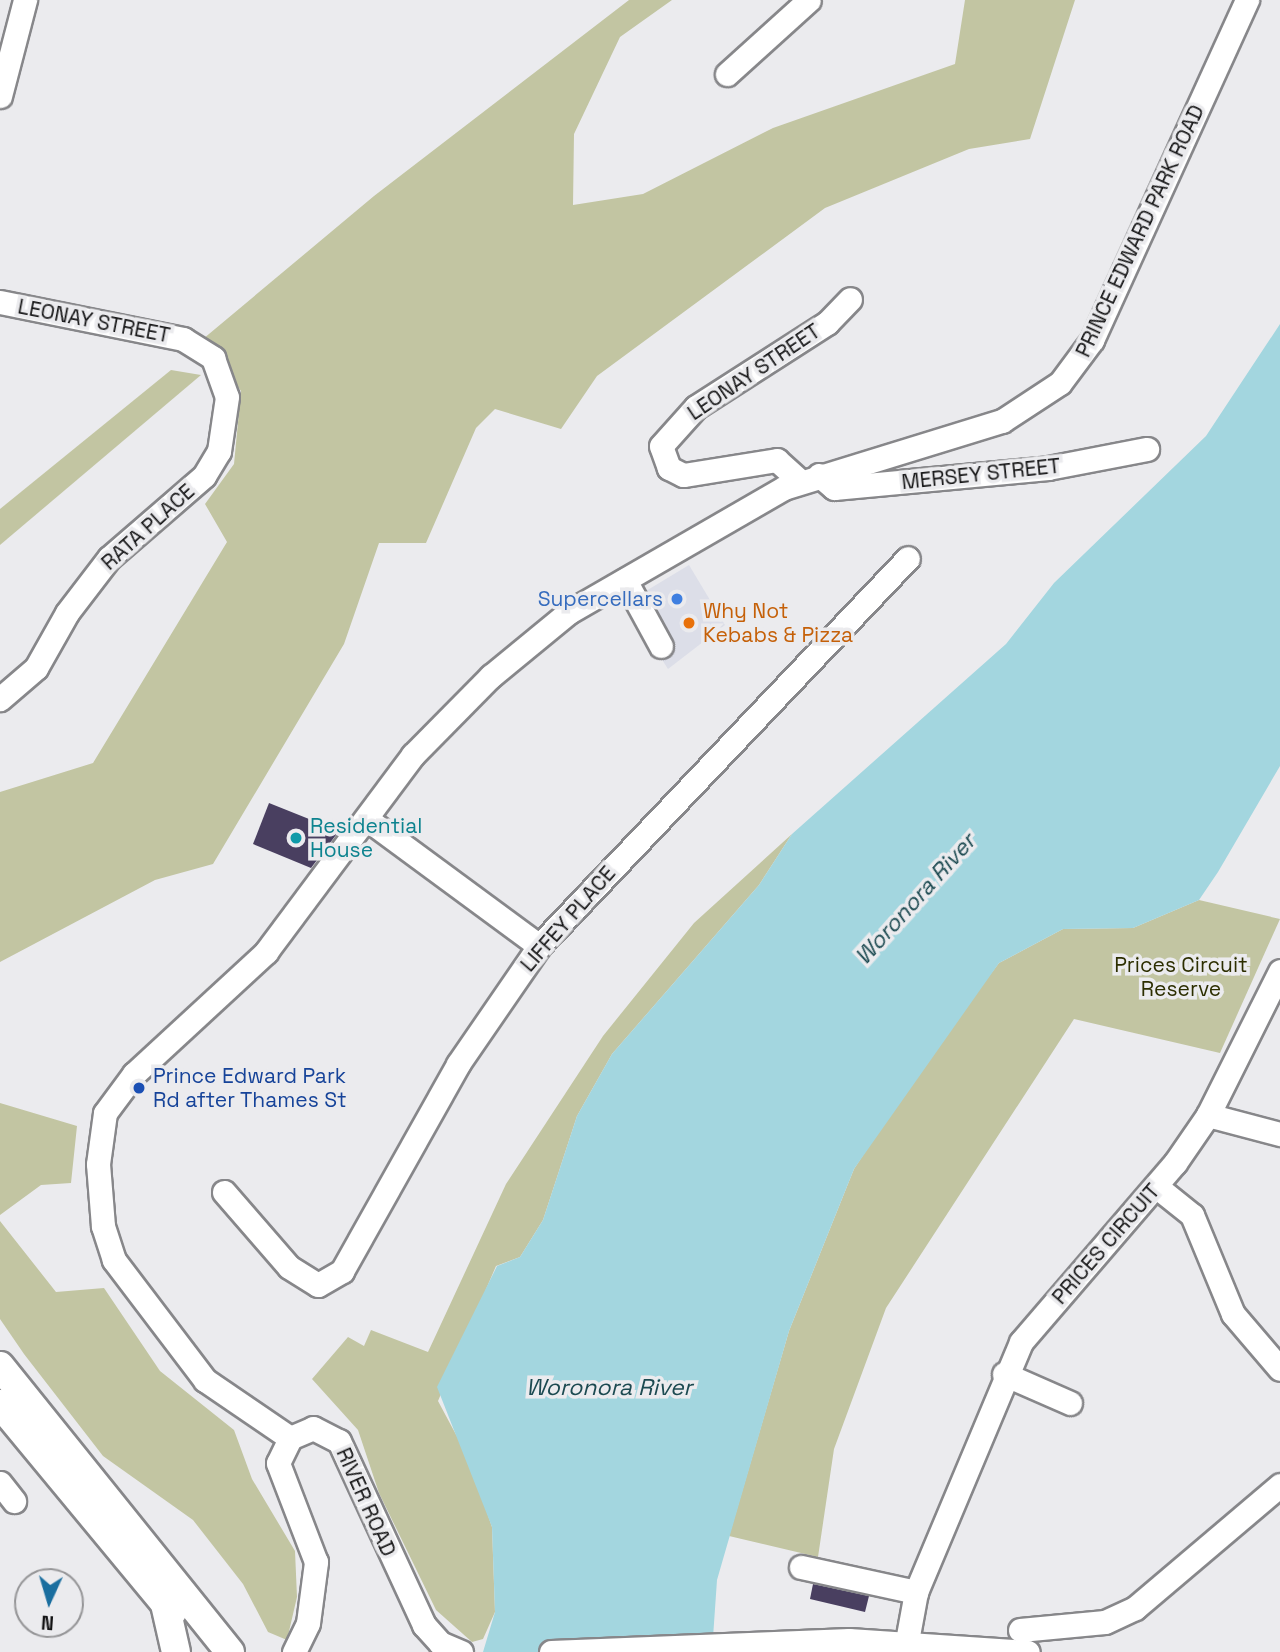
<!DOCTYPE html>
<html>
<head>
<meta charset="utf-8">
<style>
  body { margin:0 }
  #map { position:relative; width:1280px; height:1652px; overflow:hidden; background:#ebebee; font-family:"Space Grotesk",sans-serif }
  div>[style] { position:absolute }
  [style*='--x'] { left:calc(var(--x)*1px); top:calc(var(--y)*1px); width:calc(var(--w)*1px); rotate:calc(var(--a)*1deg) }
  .built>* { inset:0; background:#dcdee8 }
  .green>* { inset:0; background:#c2c5a2 }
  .water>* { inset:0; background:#a3d6df }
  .building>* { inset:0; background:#493f60 }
  .roads { filter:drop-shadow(2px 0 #87878a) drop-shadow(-2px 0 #87878a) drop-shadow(0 2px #87878a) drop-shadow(0 -2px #87878a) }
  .minor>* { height:23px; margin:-11.5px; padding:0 11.5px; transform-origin:11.5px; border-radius:11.5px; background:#fff }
  .major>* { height:28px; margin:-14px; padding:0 14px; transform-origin:14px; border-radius:14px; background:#fff }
  .dots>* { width:19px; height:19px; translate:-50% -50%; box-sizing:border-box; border:4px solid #ebebee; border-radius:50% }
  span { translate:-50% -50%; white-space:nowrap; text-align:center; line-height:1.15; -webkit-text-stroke:7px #ebebee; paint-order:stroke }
  .street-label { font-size:21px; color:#141415 }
  .shop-label { font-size:21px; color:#366cbe }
  .right { translate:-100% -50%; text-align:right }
  .food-label { font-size:21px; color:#c56008 }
  .left { translate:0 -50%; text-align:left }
  .culture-label { font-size:21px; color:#0d838f }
  .park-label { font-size:21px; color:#2c2e00 }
  .transit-label { font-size:21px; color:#164399 }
  .water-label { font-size:23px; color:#1c4a51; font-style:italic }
  .north { position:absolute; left:14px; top:1568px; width:70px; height:70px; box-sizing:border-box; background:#ebebee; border:2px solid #959597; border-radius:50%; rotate:184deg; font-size:19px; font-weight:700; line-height:28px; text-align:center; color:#141415 }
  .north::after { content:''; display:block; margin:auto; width:24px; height:32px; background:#1a6e9f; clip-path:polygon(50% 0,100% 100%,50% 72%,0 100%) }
</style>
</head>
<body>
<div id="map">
  <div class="built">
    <div style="clip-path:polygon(689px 565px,725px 625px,668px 669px,626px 603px)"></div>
  </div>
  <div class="green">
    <div style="clip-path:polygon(629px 0,672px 0,620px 37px,574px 134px,573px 205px,643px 194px,773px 128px,955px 64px,965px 0,1075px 0,1030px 139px,969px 149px,825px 208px,597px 376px,561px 429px,495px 409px,476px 428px,426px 543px,379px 543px,344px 644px,213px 864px,155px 880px,0 962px,0 792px,93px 763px,227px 542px,205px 504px,234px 464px,241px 391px,203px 339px,374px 196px)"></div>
    <div style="clip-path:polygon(171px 370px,201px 375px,0 545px,0 509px)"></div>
    <div style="clip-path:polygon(792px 834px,759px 885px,612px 1054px,577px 1116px,543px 1220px,520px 1257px,496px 1266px,438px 1401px,468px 1457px,492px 1527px,495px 1612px,483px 1639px,472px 1642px,436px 1610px,379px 1493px,358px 1430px,312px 1379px,348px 1337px,364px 1346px,371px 1330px,428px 1352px,506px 1184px,603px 1036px,694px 923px)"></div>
    <div style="clip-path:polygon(1199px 900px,1280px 919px,1220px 1053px,1074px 1019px,886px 1308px,834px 1449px,818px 1557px,729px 1536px,789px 1331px,854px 1169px,930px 1053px,999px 963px,1063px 929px,1133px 928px)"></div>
    <div style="clip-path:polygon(0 1103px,77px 1126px,71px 1183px,41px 1185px,0 1215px)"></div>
    <div style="clip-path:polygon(0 1221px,56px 1292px,104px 1288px,160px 1371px,234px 1430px,252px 1479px,295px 1551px,297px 1597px,287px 1640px,268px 1632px,243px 1584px,193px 1520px,103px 1456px,24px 1354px,0 1319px)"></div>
  </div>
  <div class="water">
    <div style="clip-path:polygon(1280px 324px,1280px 766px,1218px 872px,1199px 900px,1133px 928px,1063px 929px,999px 963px,854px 1169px,789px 1331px,717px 1580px,712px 1652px,483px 1652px,495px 1612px,492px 1527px,437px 1387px,497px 1266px,520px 1257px,543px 1220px,577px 1116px,612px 1054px,759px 885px,792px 834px,1006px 644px,1054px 583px,1206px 436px)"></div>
  </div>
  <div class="building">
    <div style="clip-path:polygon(269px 803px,339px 831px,311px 868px,253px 844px)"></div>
    <div style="clip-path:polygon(813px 1584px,869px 1596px,865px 1612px,810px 1599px)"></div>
  </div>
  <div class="roads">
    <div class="minor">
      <div style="--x:727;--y:74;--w:110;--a:-42.1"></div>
      <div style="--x:0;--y:96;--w:99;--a:-75.4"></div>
      <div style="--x:0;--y:302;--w:187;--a:11.4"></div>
      <div style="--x:183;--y:339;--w:36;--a:32"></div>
      <div style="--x:213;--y:358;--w:41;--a:70.3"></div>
      <div style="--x:227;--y:397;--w:55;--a:98.4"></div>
      <div style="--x:219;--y:451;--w:29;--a:121"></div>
      <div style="--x:204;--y:476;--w:125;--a:139.2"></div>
      <div style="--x:109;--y:558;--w:69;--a:127.4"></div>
      <div style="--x:67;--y:613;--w:63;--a:119.4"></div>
      <div style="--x:36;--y:668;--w:48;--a:139.3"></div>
      <div style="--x:819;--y:475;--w:20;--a:41"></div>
      <div style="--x:834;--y:488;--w:215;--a:-5.3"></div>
      <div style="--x:1048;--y:468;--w:101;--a:-10.9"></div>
      <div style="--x:800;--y:481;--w:31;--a:-138"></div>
      <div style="--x:777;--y:460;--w:95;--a:170.9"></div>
      <div style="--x:683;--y:475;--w:16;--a:-153"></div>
      <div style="--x:669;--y:468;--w:23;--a:-110"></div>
      <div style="--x:661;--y:446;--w:52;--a:-48.1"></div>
      <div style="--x:696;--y:407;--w:156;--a:-32.7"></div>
      <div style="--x:827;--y:323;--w:33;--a:-46"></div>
      <div style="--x:625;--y:580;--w:75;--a:61.4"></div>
      <div style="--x:367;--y:819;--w:214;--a:36.4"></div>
      <div style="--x:1208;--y:1115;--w:74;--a:14.8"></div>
      <div style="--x:1157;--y:1187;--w:45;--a:38.7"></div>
      <div style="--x:1192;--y:1215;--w:107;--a:67.5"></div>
      <div style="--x:1233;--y:1314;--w:72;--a:49.5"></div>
      <div style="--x:224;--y:1192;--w:99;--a:49.1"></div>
      <div style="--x:289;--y:1267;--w:34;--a:32"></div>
      <div style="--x:318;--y:1285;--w:28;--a:-30"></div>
      <div style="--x:342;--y:1271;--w:237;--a:-60.7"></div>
      <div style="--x:458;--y:1064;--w:143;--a:-55.5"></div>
      <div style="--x:539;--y:946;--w:535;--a:-46.44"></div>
      <div style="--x:1004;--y:1374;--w:72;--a:23.7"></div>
      <div style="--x:290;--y:1438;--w:103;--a:-145.7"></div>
      <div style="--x:205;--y:1380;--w:151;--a:-127.2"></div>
      <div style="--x:114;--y:1260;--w:36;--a:-108"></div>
      <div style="--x:103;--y:1226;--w:62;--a:-94.6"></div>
      <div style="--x:98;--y:1164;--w:51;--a:-82.2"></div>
      <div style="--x:105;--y:1113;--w:49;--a:-53.4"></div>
      <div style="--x:134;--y:1074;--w:180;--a:-42.7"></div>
      <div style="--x:266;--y:952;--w:246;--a:-53.3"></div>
      <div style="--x:413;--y:755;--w:111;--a:-45.4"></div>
      <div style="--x:491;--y:676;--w:101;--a:-39.4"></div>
      <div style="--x:569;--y:612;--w:248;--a:-30"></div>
      <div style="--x:784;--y:488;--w:228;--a:-17.1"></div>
      <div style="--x:1002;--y:421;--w:69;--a:-33.2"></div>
      <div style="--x:1060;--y:383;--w:54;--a:-53.3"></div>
      <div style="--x:1092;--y:340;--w:374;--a:-65.5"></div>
      <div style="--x:0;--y:1483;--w:23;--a:52"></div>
      <div style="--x:801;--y:1567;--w:118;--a:12.3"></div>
      <div style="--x:1020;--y:1630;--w:85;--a:-5.4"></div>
      <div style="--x:1105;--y:1622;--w:33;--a:-25"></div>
      <div style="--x:1135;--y:1608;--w:190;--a:-40.3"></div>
      <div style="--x:294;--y:1652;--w:32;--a:-64"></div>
      <div style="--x:308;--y:1623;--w:62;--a:-82.5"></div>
      <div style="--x:316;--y:1562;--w:106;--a:-111"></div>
      <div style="--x:278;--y:1463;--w:28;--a:-64"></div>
      <div style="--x:290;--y:1438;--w:25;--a:-23"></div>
      <div style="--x:313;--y:1428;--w:29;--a:27"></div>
      <div style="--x:339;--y:1441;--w:203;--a:65.2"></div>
      <div style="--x:424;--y:1625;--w:24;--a:48"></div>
      <div style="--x:440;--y:1643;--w:23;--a:23"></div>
      <div style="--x:551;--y:1652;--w:298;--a:-2.3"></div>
      <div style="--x:849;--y:1640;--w:179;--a:3.8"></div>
      <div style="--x:905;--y:1652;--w:61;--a:-79.6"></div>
      <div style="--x:916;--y:1592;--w:271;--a:-67.2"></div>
      <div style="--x:1021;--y:1342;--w:236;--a:-49.3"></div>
      <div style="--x:1175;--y:1163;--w:58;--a:-55.5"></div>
      <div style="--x:1208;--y:1115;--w:161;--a:-63.4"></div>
    </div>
    <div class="major">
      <div style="--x:0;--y:1366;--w:367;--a:51.2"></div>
      <div style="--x:0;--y:1404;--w:270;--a:50.4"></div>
      <div style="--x:165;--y:1604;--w:49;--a:77.1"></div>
    </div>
  </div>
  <div class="dots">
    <div style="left:677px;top:599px;background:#3f7fe0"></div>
    <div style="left:689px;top:623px;background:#e8710a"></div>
    <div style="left:296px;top:838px;background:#0f9aa8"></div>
    <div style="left:139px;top:1088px;background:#1a4fb4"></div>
  </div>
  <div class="street-label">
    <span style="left:1140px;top:231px;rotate:-65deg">PRINCE EDWARD PARK ROAD</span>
    <span style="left:94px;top:321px;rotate:11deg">LEONAY STREET</span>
    <span style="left:754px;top:372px;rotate:-34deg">LEONAY STREET</span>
    <span style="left:981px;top:474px;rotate:-6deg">MERSEY STREET</span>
    <span style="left:148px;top:527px;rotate:-42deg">RATA PLACE</span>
    <span style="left:568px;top:919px;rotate:-49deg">LIFFEY PLACE</span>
    <span style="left:1106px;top:1244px;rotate:-49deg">PRICES CIRCUIT</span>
    <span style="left:366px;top:1502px;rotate:66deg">RIVER ROAD</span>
  </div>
  <div class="shop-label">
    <span class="right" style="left:663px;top:599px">Supercellars</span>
  </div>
  <div class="food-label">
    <span class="left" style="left:703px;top:623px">Why Not<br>Kebabs &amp; Pizza</span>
  </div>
  <div class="culture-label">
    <span class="left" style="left:310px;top:838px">Residential<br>House</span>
  </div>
  <div class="park-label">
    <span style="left:1181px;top:977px">Prices Circuit<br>Reserve</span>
  </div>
  <div class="transit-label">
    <span class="left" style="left:153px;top:1088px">Prince Edward Park<br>Rd after Thames St</span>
  </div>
  <div class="water-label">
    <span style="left:915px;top:899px;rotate:-48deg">Woronora River</span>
    <span style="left:609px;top:1387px">Woronora River</span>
  </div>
  <div class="north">N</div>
</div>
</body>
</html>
